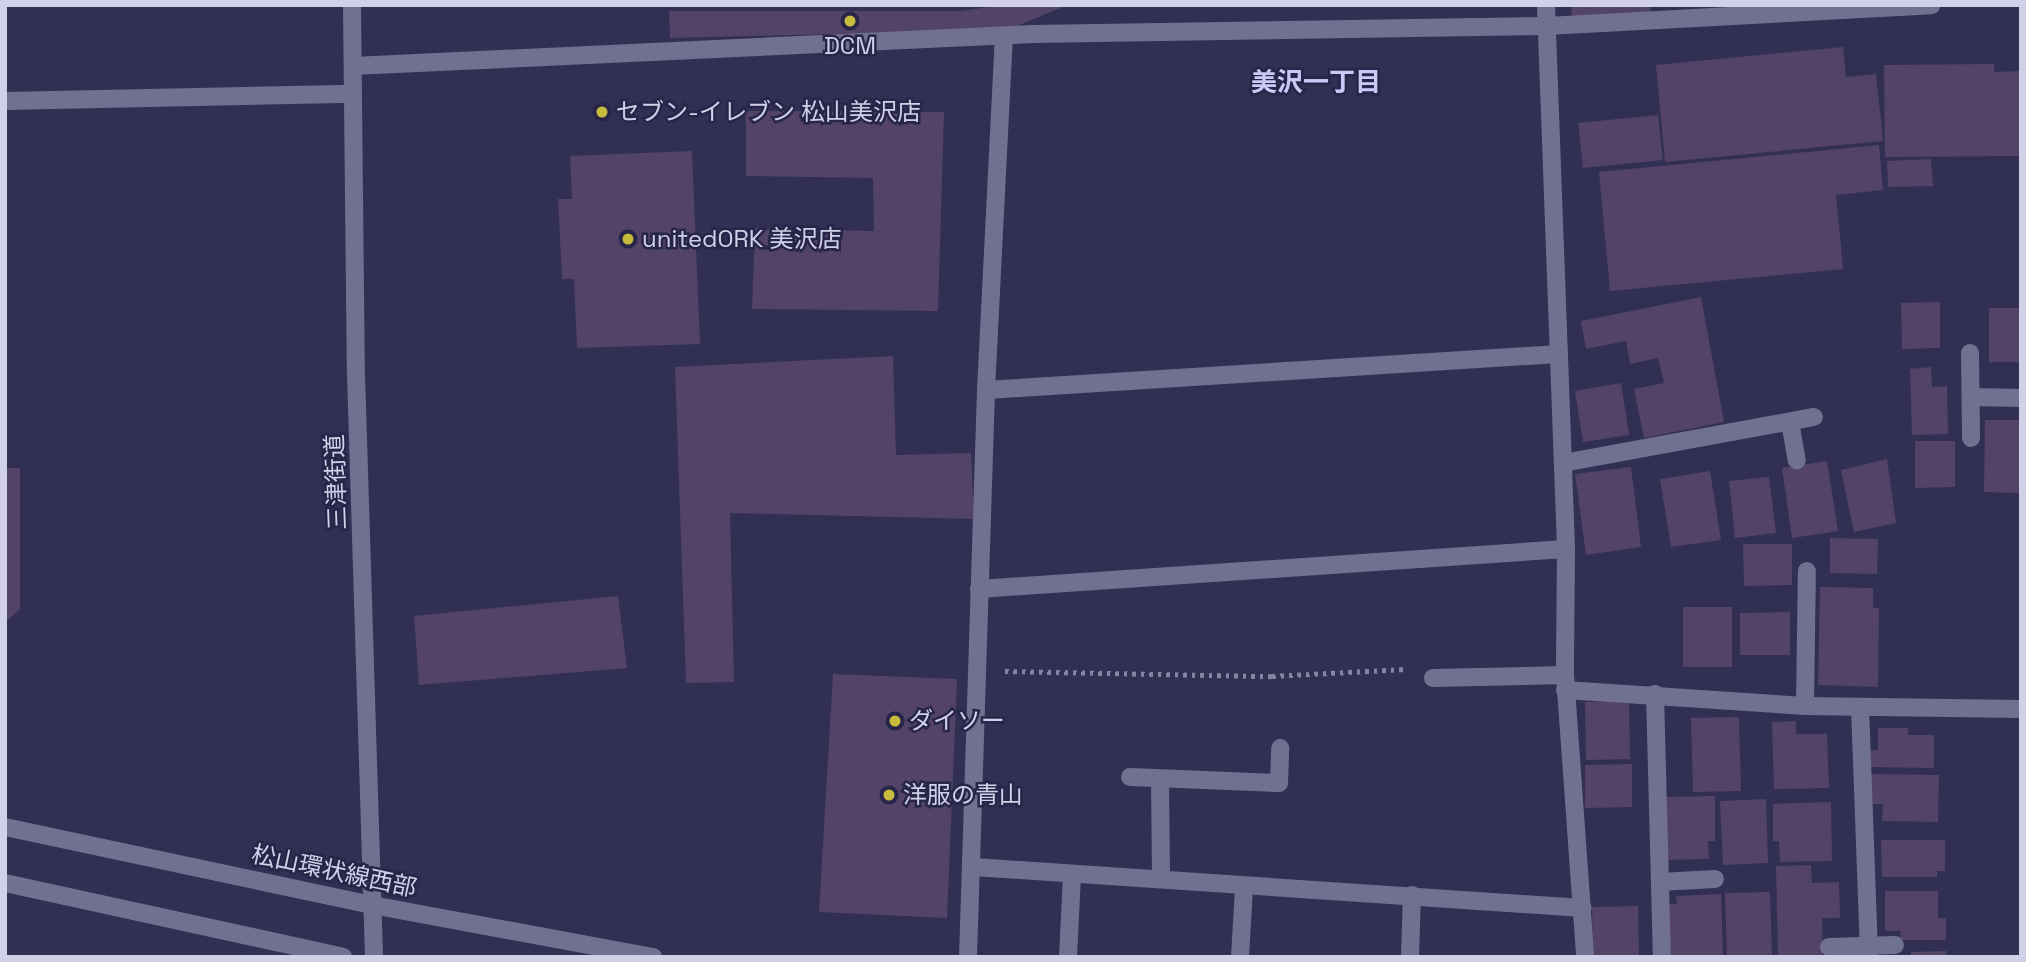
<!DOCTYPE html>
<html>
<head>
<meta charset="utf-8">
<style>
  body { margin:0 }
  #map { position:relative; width:2026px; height:962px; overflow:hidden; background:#313054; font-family:"Space Grotesk","Noto Sans JP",sans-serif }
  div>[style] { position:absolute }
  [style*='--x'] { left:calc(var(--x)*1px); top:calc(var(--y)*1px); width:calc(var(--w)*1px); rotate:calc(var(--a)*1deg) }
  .building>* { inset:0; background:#534367 }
  .path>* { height:4.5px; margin-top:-2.25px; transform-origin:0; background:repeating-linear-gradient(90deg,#8585a2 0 3.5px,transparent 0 8.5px) }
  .minor>* { height:18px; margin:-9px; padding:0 9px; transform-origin:9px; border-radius:9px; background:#707191 }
  .dots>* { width:19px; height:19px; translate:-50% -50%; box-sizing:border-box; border:4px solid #272549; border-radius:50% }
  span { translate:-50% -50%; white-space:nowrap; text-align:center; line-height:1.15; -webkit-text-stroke:5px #272549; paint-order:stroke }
  .poi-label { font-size:24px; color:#d0d1e8 }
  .left { translate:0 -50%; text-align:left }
  .street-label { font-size:24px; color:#d0d1e8 }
  .neighbourhood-label { font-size:26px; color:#c8c9f6; font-weight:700 }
  .frame { position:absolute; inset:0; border:7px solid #d0d1e8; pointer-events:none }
</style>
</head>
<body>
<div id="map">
  <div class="building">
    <div style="clip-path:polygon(1003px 5px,1068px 5px,1007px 30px,670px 38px,669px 11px,960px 11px)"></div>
    <div style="clip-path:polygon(1571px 5px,1650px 5px,1651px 16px,1572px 21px)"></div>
    <div style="clip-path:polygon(1843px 47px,1846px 77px,1876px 74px,1883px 141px,1665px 162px,1656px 65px)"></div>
    <div style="clip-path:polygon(1994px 64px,1994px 72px,2021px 71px,2021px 156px,1885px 157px,1884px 65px)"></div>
    <div style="clip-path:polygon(746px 111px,944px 112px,938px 311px,752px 309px,755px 228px,874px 231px,873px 178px,746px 176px)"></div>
    <div style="clip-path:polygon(1658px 115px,1663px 160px,1583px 168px,1578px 123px)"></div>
    <div style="clip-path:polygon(1879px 145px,1883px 190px,1836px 195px,1843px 269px,1610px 291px,1599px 172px)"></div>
    <div style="clip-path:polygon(692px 151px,700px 344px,577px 348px,574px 279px,562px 279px,558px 199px,572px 199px,570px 156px)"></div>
    <div style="clip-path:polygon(1931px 159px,1933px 186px,1888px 187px,1887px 161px)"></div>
    <div style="clip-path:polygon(1701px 297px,1724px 422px,1644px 438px,1634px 389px,1664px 383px,1658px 358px,1630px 364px,1626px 341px,1586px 349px,1581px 321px)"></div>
    <div style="clip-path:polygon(1940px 302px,1940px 348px,1902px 349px,1901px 303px)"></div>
    <div style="clip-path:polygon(1989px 308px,2021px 308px,2021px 362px,1989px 362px)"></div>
    <div style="clip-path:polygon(893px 356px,896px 455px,971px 453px,974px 519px,730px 513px,734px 682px,686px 683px,675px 367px)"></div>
    <div style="clip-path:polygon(1931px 367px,1932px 387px,1947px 386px,1948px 434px,1912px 435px,1910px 369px)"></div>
    <div style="clip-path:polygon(1621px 383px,1629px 435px,1583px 442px,1575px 391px)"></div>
    <div style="clip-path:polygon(1985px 420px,2021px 420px,2021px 493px,1984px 492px)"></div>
    <div style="clip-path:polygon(1915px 441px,1955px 441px,1955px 487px,1915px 488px)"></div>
    <div style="clip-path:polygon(1887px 459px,1896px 523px,1854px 532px,1841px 470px)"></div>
    <div style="clip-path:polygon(1827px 461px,1838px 531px,1792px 538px,1782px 468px)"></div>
    <div style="clip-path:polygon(1631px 467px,1641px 547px,1586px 555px,1575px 474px)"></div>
    <div style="clip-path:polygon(5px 468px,20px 468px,20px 609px,5px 623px)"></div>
    <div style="clip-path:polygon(1710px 471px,1721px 540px,1671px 547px,1660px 479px)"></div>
    <div style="clip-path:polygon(1769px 477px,1776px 533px,1735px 538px,1729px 481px)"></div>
    <div style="clip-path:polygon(1830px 538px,1878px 539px,1877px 574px,1830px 573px)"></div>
    <div style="clip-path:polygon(1743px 544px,1792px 544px,1792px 585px,1744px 586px)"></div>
    <div style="clip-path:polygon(1820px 587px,1873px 588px,1873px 608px,1879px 608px,1878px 687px,1818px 685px)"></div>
    <div style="clip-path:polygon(618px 596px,627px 668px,419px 685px,414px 616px)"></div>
    <div style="clip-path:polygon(1683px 607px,1732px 607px,1732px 667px,1683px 667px)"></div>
    <div style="clip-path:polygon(1790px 612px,1790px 655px,1740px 655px,1740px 613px)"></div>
    <div style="clip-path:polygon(833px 674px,957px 679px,947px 918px,819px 912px)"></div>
    <div style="clip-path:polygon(1629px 701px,1630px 759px,1586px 760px,1585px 702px)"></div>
    <div style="clip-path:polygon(1739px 717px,1741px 791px,1693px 792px,1691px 718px)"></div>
    <div style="clip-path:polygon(1796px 721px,1796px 734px,1827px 734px,1829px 788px,1774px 789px,1772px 722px)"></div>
    <div style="clip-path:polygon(1878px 728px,1908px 728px,1908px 735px,1934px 735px,1934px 768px,1869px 767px,1869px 750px,1878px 750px)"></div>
    <div style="clip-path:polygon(1632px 764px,1632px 807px,1585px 808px,1585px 765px)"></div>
    <div style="clip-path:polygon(1871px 774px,1939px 775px,1938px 822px,1882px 821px,1883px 804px,1871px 804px)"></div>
    <div style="clip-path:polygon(1715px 796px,1715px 841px,1708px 841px,1709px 859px,1665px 860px,1664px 797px)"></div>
    <div style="clip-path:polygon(1766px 799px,1768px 863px,1723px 865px,1720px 801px)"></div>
    <div style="clip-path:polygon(1831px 802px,1832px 861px,1780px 862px,1779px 841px,1773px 841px,1773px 804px)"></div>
    <div style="clip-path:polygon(1881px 840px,1945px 840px,1945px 871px,1937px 871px,1937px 877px,1882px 877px)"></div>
    <div style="clip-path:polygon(1811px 865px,1812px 883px,1839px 882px,1840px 918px,1822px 918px,1823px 957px,1778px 957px,1776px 866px)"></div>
    <div style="clip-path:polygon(1885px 891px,1938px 891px,1938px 918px,1946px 918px,1946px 940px,1900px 940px,1901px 931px,1885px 931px)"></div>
    <div style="clip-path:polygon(1770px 892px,1772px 957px,1727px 957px,1725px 893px)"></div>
    <div style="clip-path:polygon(1721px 894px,1723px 957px,1670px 957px,1669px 904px,1677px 904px,1676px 896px)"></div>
    <div style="clip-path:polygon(1638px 906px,1639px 957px,1593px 957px,1592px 907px)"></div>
    <div style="clip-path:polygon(1946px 951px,1946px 957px,1911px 957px,1911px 952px)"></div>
  </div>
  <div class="path">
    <div style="--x:1005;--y:671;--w:267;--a:1.1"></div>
    <div style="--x:1272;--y:676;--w:134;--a:-3"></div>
  </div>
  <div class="minor">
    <div style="--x:352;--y:5;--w:369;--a:89.4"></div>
    <div style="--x:356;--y:374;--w:583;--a:88.23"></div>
    <div style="--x:1546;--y:5;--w:544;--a:87.89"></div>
    <div style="--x:1566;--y:549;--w:126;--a:90.5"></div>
    <div style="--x:1565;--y:675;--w:283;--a:85.9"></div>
    <div style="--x:353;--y:66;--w:681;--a:-2.69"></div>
    <div style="--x:1033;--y:34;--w:514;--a:-0.89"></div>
    <div style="--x:1547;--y:26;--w:385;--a:-3.1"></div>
    <div style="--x:5;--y:101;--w:348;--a:-1.2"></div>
    <div style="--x:1970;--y:353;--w:85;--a:89.3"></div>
    <div style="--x:986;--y:390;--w:574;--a:-3.6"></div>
    <div style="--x:1971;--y:397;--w:50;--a:1.1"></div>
    <div style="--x:1790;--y:422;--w:39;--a:80"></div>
    <div style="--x:1563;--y:463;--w:255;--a:-10.4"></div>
    <div style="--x:979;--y:589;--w:588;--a:-3.9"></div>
    <div style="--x:1433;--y:678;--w:132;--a:-1.3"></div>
    <div style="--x:1565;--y:690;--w:241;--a:3.8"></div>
    <div style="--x:1805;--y:706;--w:216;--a:0.8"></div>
    <div style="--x:1655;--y:694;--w:263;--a:88.5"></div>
    <div style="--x:1805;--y:706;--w:135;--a:-89.2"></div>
    <div style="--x:1860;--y:707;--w:250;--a:87.9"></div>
    <div style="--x:1130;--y:777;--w:149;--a:2.3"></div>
    <div style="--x:1279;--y:783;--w:35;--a:-88"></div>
    <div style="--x:1160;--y:779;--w:100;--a:89.4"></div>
    <div style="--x:5;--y:827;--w:375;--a:12"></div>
    <div style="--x:372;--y:905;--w:286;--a:10.5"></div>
    <div style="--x:974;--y:867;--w:610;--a:3.85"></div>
    <div style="--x:1660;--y:882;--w:55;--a:-3.1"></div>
    <div style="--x:5;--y:883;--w:346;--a:12.3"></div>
    <div style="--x:1829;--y:947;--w:66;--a:-1.7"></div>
    <div style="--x:968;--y:957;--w:567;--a:-88.18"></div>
    <div style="--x:986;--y:390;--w:352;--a:-87.1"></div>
    <div style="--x:1068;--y:957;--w:82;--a:-87.2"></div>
    <div style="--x:1240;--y:957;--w:70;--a:-86.7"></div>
    <div style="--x:1410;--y:957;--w:62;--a:-88.2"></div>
  </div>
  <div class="dots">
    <div style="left:850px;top:21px;background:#c7bb3c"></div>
    <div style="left:602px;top:112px;background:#c7bb3c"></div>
    <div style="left:628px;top:239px;background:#c7bb3c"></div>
    <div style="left:895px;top:721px;background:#c7bb3c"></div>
    <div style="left:889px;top:795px;background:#c7bb3c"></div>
  </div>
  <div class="poi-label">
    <span style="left:850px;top:46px">DCM</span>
    <span class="left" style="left:616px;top:112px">セブン-イレブン 松山美沢店</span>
    <span class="left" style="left:642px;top:239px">unitedORK 美沢店</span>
    <span class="left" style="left:909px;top:721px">ダイソー</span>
    <span class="left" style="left:903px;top:795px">洋服の青山</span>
  </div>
  <div class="street-label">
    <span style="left:336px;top:482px;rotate:-92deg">三津街道</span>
    <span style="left:334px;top:871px;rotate:12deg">松山環状線西部</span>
  </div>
  <div class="neighbourhood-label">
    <span style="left:1316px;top:83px">美沢一丁目</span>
  </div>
  <div class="frame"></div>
</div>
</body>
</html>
